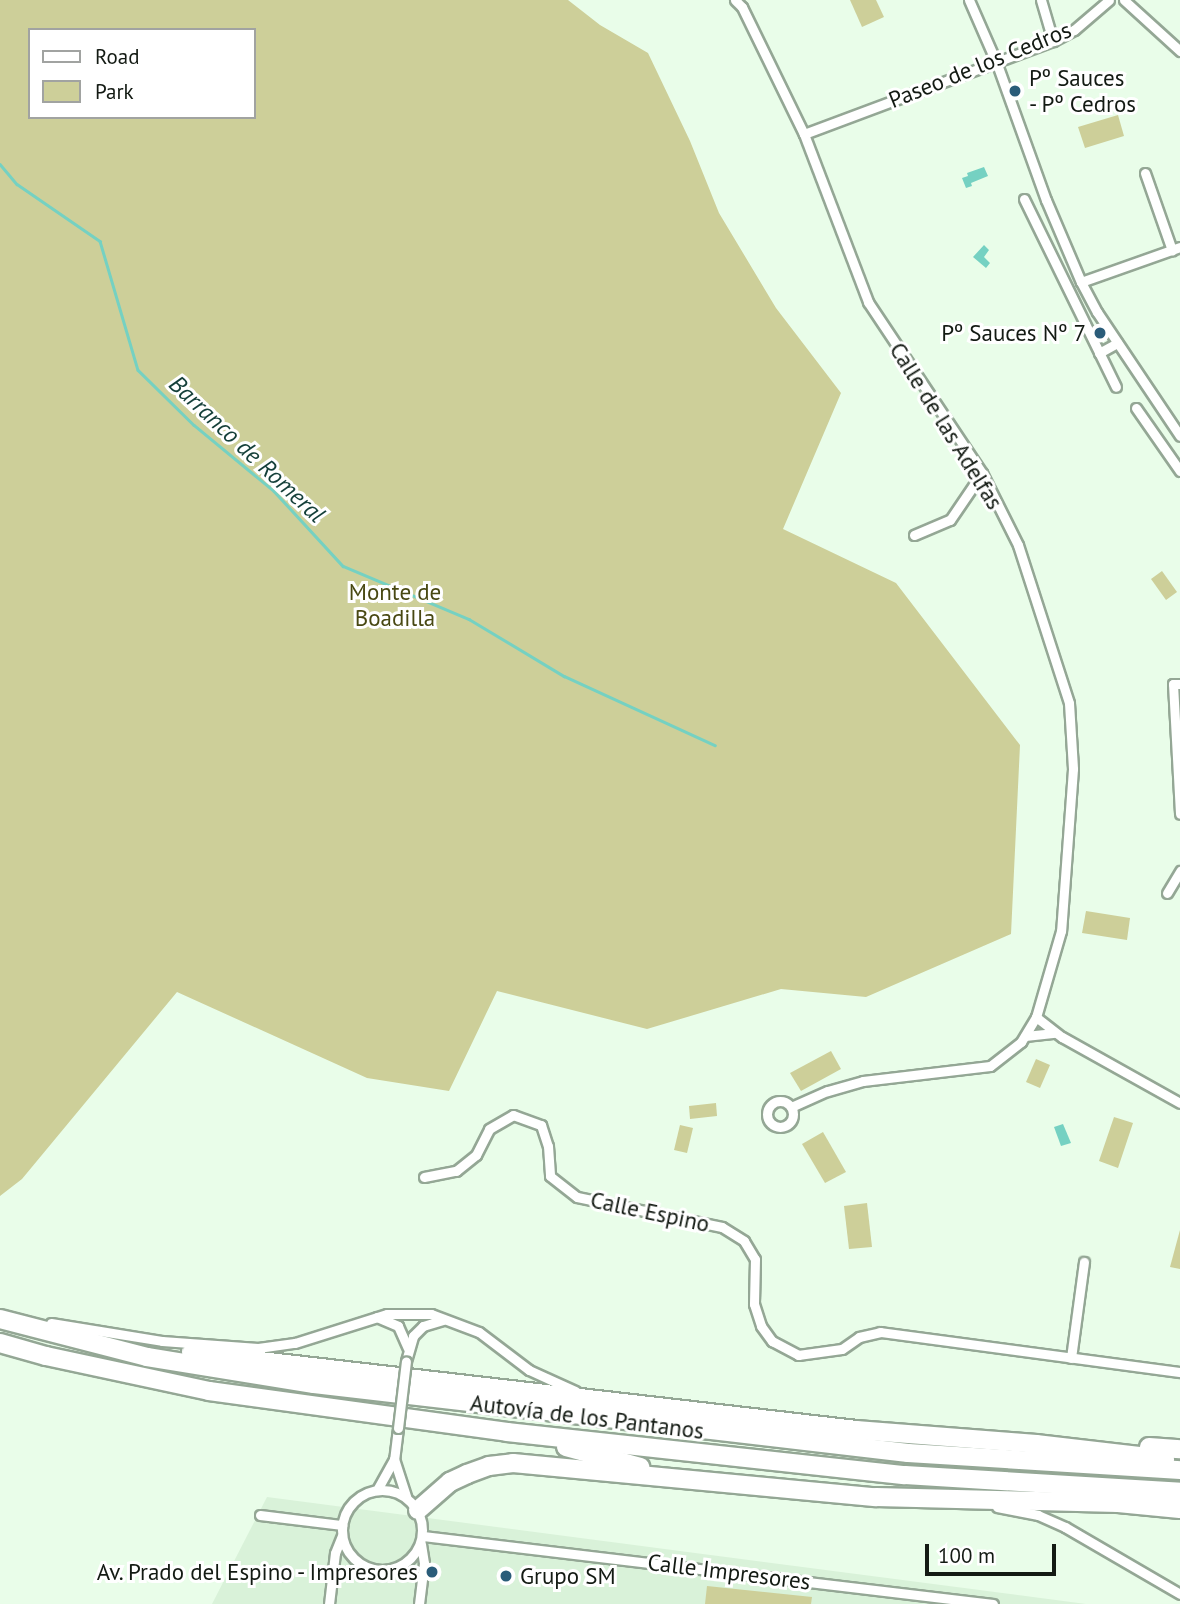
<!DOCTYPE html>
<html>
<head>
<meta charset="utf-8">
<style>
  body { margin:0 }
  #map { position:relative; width:1180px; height:1604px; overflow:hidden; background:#e9fde9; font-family:"PT Sans",sans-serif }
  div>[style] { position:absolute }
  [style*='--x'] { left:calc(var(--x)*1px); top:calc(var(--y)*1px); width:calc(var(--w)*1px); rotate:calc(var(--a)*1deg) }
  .built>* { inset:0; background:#d9f2d9 }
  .green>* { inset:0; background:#cdcf99 }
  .water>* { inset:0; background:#75d1c2 }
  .stream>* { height:2.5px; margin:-1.25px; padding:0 1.25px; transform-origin:1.25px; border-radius:1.25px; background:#75d1c2 }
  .roads { filter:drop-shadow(2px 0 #94a795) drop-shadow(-2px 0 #94a795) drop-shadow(0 2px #94a795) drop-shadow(0 -2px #94a795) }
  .street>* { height:9px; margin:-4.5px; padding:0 4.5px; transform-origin:4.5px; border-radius:4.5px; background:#fff }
  .street>.ring { margin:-4.5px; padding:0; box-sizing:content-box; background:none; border:9px solid #fff; border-radius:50% }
  .highway>* { height:18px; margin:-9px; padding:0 9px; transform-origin:9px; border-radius:9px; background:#fff }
  .bridges { filter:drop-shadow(2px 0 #94a795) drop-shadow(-2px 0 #94a795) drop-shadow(0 2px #94a795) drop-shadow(0 -2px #94a795) }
  .street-bridge>* { height:9px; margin:-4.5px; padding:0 4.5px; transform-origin:4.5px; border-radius:4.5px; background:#fff }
  .dots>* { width:19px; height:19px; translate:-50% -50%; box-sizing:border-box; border:4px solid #fff; border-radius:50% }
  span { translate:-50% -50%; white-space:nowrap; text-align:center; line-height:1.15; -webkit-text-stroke:6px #fff; paint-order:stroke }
  .street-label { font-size:23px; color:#131a13 }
  .poi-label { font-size:23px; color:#131a13 }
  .left { translate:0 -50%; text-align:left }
  .right { translate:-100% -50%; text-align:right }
  .park-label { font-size:23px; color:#484812 }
  .water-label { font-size:24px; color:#143f39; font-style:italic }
  .legend { position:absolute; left:28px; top:28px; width:228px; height:91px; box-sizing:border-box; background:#fff; border:2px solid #a1a3a1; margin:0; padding:9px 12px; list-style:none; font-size:21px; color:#131a13 }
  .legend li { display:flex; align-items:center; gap:14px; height:35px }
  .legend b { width:35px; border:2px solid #a1a3a1 }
  .scale { position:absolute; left:925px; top:1544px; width:131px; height:32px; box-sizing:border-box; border:4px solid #131a13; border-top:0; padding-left:9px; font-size:21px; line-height:24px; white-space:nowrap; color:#131a13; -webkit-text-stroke:5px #fff; paint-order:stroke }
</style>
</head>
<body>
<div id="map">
  <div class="built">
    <div style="clip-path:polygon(267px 1497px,1086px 1604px,212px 1604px)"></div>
  </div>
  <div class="green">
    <div style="clip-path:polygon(evenodd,0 0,568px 0,600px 25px,648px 53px,690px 141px,719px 213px,776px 308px,841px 393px,783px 529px,896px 583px,1020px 745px,1011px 934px,866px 997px,781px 989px,647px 1029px,497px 991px,449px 1091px,367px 1078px,177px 992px,22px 1179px,0 1196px,0 0,30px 30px,254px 30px,254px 117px,30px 117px,30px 30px)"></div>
    <div style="clip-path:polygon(850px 0,876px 0,884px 17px,862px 27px)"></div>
    <div style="clip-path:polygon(1118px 115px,1124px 136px,1085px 148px,1078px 127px)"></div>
    <div style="clip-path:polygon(1162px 571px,1177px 592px,1166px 600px,1151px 579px)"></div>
    <div style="clip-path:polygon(1086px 911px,1130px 918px,1127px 940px,1082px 933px)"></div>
    <div style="clip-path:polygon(831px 1051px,841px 1069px,801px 1091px,790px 1073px)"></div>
    <div style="clip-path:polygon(1036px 1059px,1050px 1065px,1040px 1088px,1026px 1082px)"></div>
    <div style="clip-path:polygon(716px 1103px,717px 1116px,690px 1119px,689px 1106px)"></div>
    <div style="clip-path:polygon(1114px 1117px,1133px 1123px,1118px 1168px,1099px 1161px)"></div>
    <div style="clip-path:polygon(680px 1125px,693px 1128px,687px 1153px,674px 1150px)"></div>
    <div style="clip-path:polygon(823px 1132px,846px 1172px,825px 1183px,802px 1144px)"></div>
    <div style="clip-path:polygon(867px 1203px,872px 1247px,849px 1249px,844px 1206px)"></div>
    <div style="clip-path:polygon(1180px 1230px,1180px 1269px,1170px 1267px)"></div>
    <div style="clip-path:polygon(707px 1586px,812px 1597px,811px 1604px,705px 1604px)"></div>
  </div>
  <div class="water">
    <div style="clip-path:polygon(984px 167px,988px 176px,971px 183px,972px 186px,966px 188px,962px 178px,968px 176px,967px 173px)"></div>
    <div style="clip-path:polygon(984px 245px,989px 250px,984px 257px,990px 263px,986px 268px,973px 257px)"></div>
    <div style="clip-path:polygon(1063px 1124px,1071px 1143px,1061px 1146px,1054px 1127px)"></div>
  </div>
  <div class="stream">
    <div style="--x:0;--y:164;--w:26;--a:50"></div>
    <div style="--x:17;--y:184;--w:101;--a:34.5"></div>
    <div style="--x:100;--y:241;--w:134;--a:73.6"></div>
    <div style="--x:138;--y:370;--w:78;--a:44.5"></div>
    <div style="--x:194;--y:425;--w:104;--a:39.5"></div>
    <div style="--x:274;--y:491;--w:102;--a:47.4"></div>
    <div style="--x:343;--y:566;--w:137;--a:22.8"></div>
    <div style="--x:469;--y:619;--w:111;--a:31"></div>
    <div style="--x:564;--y:676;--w:166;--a:24.6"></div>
  </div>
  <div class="roads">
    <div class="street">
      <div style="--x:735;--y:0;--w:10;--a:45"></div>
      <div style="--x:742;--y:7;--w:141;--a:64"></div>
      <div style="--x:804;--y:134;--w:180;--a:69.1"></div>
      <div style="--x:868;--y:302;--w:206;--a:56.3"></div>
      <div style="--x:982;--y:473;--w:80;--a:63.4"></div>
      <div style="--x:1018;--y:545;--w:166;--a:72.1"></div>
      <div style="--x:1069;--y:703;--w:66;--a:86.5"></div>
      <div style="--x:1073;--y:769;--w:162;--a:94.2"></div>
      <div style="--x:1061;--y:931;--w:90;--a:106.2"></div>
      <div style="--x:1036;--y:1017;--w:29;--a:121"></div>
      <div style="--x:1021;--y:1042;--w:39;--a:142"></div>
      <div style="--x:990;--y:1066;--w:128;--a:173.3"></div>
      <div style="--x:863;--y:1081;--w:37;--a:164"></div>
      <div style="--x:827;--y:1091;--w:39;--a:156"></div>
      <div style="--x:969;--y:0;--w:70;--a:66.4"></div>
      <div style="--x:997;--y:64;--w:145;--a:70.2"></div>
      <div style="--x:1046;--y:200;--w:89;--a:66.9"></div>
      <div style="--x:1081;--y:282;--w:34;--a:62"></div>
      <div style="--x:1097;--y:312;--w:149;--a:56.2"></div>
      <div style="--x:1041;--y:0;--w:43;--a:73.7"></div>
      <div style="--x:1124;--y:0;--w:76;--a:42.3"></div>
      <div style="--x:804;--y:134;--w:266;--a:-20.5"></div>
      <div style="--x:1053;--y:41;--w:24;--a:-28"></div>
      <div style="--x:1074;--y:30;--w:46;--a:-40.6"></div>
      <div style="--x:1145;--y:173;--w:82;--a:70.7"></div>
      <div style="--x:1024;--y:199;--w:209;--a:63.9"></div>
      <div style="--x:1081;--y:282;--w:105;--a:-19.5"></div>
      <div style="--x:1099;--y:353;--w:21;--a:-29"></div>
      <div style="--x:1136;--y:408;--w:77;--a:55.1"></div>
      <div style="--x:914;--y:535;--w:39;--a:-23"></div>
      <div style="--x:950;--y:520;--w:57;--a:-55.8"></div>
      <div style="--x:1180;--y:684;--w:7;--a:180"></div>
      <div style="--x:1173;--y:684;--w:130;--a:86.9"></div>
      <div style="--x:1167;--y:893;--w:26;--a:-59"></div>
      <div style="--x:1036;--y:1017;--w:33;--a:38"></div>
      <div style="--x:1062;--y:1037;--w:135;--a:29.2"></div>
      <div style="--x:1025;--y:1036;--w:30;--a:-6"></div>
      <div class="ring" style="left:767px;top:1101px;width:17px;height:17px"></div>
      <div style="--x:424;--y:1177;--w:33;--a:-11"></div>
      <div style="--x:456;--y:1171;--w:26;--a:-39"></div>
      <div style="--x:476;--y:1155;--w:29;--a:-63"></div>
      <div style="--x:489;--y:1129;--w:28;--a:-30"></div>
      <div style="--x:513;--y:1115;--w:30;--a:20"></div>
      <div style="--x:541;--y:1125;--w:22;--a:72"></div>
      <div style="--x:548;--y:1146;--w:30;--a:86"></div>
      <div style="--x:550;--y:1176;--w:34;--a:38"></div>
      <div style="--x:577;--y:1197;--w:148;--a:11.7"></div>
      <div style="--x:722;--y:1227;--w:26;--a:32"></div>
      <div style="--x:744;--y:1241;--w:21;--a:59"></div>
      <div style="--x:755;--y:1259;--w:45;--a:91.3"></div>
      <div style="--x:754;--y:1304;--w:23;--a:72"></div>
      <div style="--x:761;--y:1326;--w:19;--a:54"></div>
      <div style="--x:772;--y:1341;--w:30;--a:28"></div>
      <div style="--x:798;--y:1355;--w:44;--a:-7.8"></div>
      <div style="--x:842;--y:1349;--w:21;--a:-35"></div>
      <div style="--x:859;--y:1337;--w:22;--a:-13"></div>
      <div style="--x:880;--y:1332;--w:303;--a:7.6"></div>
      <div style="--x:377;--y:1317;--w:23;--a:23"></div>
      <div style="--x:398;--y:1326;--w:24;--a:66"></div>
      <div style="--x:51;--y:1323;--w:112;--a:9.2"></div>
      <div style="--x:162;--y:1341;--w:96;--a:4.2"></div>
      <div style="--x:258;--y:1348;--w:37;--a:-8"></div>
      <div style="--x:295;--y:1343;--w:96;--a:-17.5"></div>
      <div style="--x:387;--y:1314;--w:44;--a:0"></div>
      <div style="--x:431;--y:1314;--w:51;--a:20.6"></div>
      <div style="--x:479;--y:1332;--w:63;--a:37.2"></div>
      <div style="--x:529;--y:1370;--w:51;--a:24.5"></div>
      <div style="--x:1071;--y:1358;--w:97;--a:-82.3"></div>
      <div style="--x:406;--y:1361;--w:26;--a:-74"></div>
      <div style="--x:413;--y:1336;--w:14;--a:-45"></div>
      <div style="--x:423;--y:1326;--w:21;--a:-17"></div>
      <div style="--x:398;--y:1428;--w:31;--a:97"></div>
      <div style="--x:394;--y:1459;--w:40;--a:72"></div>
      <div class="ring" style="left:342px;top:1490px;width:71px;height:71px"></div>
      <div style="--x:377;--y:1490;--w:35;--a:-61"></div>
      <div style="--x:997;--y:1507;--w:42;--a:11"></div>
      <div style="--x:1038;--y:1515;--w:30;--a:24"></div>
      <div style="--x:1065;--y:1527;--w:133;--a:30.2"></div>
      <div style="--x:260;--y:1515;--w:83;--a:7"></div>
      <div style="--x:423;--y:1536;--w:574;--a:6.8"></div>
      <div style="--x:329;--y:1604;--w:51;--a:-83.3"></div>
      <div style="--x:335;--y:1553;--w:18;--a:-68"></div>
      <div style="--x:419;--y:1604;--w:41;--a:-83"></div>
      <div style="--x:424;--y:1563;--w:19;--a:-99"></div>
    </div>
    <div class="highway">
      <div style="--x:0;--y:1319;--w:152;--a:14.5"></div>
      <div style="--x:147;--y:1357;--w:169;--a:9.2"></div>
      <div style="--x:314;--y:1384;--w:598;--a:6.63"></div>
      <div style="--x:908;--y:1453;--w:273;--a:3.6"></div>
      <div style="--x:0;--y:1343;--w:48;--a:15.8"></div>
      <div style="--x:46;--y:1356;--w:167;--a:12.1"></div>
      <div style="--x:209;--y:1391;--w:301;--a:7.8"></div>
      <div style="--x:507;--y:1432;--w:400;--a:6.2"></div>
      <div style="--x:905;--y:1475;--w:276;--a:3.5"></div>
      <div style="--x:191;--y:1353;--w:669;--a:6.6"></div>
      <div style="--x:856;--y:1430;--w:181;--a:4.4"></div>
      <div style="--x:1036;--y:1444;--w:130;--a:6.6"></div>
      <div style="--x:566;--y:1447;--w:77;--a:15.1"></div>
      <div style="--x:1149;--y:1447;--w:31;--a:4"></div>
      <div style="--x:418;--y:1510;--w:43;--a:-41.2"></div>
      <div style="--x:450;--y:1482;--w:19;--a:-25"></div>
      <div style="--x:467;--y:1474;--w:23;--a:-20"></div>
      <div style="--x:489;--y:1466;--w:24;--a:-7"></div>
      <div style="--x:513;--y:1463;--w:365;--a:5.4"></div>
      <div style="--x:876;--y:1497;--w:242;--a:1.4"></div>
      <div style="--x:1118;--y:1503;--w:62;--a:5.5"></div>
    </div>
  </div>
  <div class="bridges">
    <div class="street-bridge">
      <div style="--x:398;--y:1428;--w:67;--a:-83.2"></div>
    </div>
  </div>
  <div class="dots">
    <div style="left:1015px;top:91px;background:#2a5c79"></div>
    <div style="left:1100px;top:333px;background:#2a5c79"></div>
    <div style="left:432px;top:1572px;background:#2a5c79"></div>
    <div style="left:506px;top:1576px;background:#2a5c79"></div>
  </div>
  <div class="street-label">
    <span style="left:980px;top:65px;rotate:-22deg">Paseo de los Cedros</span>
    <span style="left:946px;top:426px;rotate:58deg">Calle de las Adelfas</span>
    <span style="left:650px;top:1212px;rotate:12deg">Calle Espino</span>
    <span style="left:587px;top:1417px;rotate:7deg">Autovía de los Pantanos</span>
    <span style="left:729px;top:1572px;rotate:7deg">Calle Impresores</span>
  </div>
  <div class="poi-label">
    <span class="left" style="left:1029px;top:91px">Pº Sauces<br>- Pº Cedros</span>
    <span class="right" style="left:1086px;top:333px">Pº Sauces Nº 7</span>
    <span class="right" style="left:418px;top:1572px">Av. Prado del Espino - Impresores</span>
    <span class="left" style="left:520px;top:1576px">Grupo SM</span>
  </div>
  <div class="park-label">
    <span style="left:395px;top:605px">Monte de<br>Boadilla</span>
  </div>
  <div class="water-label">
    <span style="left:247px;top:449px;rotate:43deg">Barranco de Romeral</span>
  </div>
  <ul class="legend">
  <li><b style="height:9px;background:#fff"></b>Road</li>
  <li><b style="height:19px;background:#cdcf99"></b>Park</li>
  </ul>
  <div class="scale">100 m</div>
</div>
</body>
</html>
